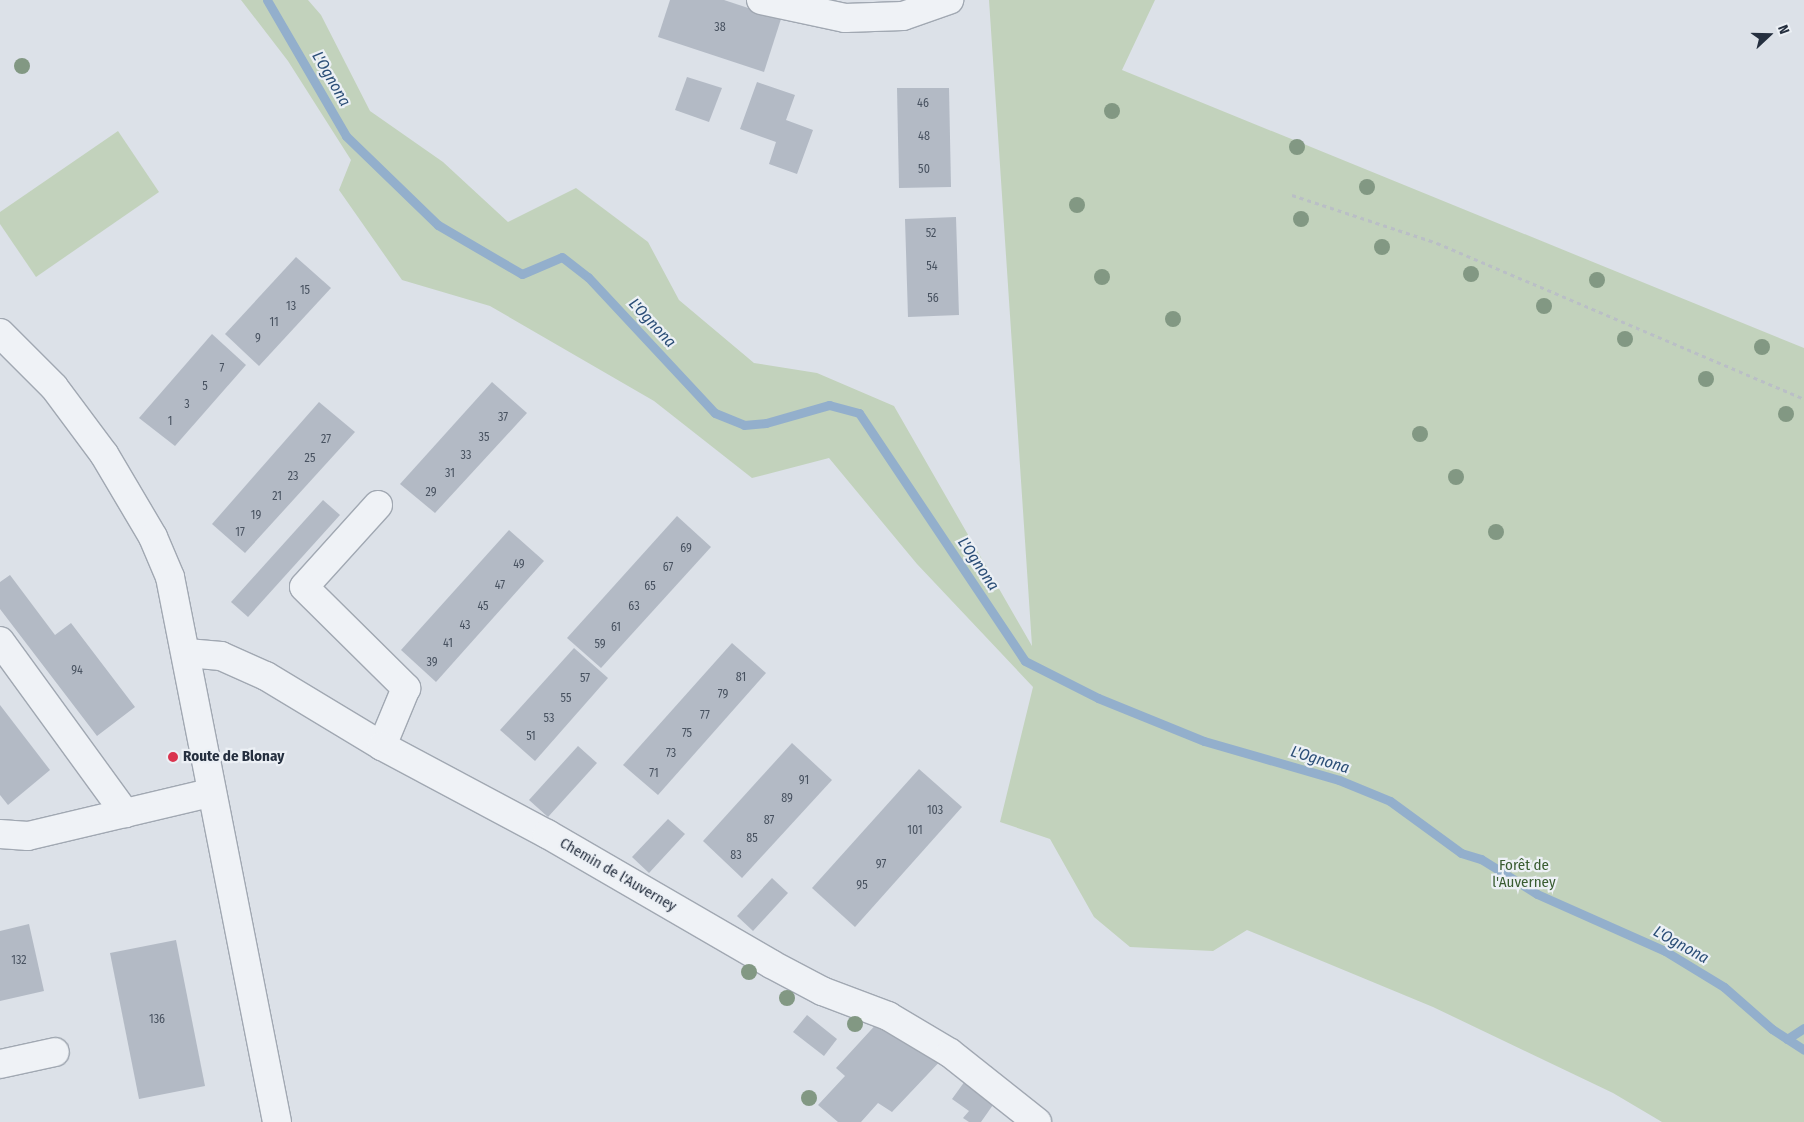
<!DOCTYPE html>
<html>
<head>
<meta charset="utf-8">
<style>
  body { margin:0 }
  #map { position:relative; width:1804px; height:1122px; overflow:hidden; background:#dce1e8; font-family:"Fira Sans Condensed",sans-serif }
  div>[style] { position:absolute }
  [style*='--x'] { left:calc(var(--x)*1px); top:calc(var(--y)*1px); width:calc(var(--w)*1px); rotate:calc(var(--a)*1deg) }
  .green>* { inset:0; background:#c2d2bc }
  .stream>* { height:9px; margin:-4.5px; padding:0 4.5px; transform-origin:4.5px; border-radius:4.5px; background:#93afcc }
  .building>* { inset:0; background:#b3bac5 }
  .path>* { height:3px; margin-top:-1.5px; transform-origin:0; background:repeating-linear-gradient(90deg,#babfc6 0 4px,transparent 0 8px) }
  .roads { filter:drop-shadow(1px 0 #a1a8b2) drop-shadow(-1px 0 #a1a8b2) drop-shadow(0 1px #a1a8b2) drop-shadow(0 -1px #a1a8b2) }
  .minor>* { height:28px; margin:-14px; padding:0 14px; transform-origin:14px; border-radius:14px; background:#eff2f6 }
  .trees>* { width:16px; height:16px; margin:-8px; border-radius:50%; background:#829883 }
  .dots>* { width:14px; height:14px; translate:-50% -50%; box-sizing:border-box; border:2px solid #ecf0f5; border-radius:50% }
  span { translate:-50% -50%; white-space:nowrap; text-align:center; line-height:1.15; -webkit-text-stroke:4.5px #ecf0f5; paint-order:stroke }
  .number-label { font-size:12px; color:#485260 }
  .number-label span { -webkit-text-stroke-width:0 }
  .poi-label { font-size:15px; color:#252f3f; font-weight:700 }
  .left { translate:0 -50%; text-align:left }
  .park-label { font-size:15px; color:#395c31 }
  .street-label { font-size:15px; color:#252f3f }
  .water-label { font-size:16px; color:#2b4e77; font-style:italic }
  .north { position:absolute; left:1744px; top:10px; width:50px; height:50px; -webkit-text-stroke:4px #ecf0f5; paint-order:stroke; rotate:69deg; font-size:14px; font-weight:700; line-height:20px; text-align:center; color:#252f3f }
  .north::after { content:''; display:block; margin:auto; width:18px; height:22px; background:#252f3f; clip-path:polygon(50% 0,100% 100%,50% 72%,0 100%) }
</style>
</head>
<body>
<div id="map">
  <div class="green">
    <div style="clip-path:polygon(241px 0,308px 0,321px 15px,370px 111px,443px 162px,508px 222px,576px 188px,648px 242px,679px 300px,754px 363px,817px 373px,894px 406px,1032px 646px,989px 0,1155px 0,1122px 70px,1804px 348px,1804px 1122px,1662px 1122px,1613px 1093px,1433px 1007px,1247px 930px,1213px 951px,1130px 947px,1094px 917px,1050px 839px,1000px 822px,1033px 687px,917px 564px,829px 458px,752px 478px,654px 401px,490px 306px,402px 280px,339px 190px,351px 160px,288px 61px)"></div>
    <div style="clip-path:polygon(118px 131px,159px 192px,36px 277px,0 224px,0 212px)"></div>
  </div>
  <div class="stream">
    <div style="--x:267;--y:0;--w:157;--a:59.8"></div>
    <div style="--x:346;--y:136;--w:128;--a:44.1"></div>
    <div style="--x:438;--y:225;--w:97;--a:30.3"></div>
    <div style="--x:522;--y:274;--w:43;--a:-23"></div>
    <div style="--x:562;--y:257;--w:33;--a:38"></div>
    <div style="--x:588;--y:277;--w:186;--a:47"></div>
    <div style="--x:715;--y:413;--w:31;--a:22"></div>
    <div style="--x:744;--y:425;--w:22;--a:-5"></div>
    <div style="--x:766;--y:423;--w:66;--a:-15.9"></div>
    <div style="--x:829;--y:405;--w:31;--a:15"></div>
    <div style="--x:859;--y:413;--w:298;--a:56.2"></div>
    <div style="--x:1025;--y:661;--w:82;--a:26.9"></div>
    <div style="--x:1098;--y:698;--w:114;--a:22.1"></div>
    <div style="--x:1204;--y:741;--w:141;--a:16.1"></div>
    <div style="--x:1339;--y:780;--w:55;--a:22.4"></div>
    <div style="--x:1390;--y:801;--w:88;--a:36.2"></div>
    <div style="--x:1461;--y:853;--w:21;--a:17"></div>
    <div style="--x:1481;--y:859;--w:66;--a:32"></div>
    <div style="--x:1537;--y:894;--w:140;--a:24"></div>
    <div style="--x:1665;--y:951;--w:69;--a:31.4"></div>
    <div style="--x:1724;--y:987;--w:64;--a:41.2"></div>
    <div style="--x:1772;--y:1029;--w:38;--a:33"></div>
    <div style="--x:1787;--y:1039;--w:20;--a:-33"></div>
  </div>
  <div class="building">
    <div style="clip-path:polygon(670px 0,724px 0,781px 19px,764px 72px,658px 37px)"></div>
    <div style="clip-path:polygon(687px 77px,722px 88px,709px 122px,675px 110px)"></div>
    <div style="clip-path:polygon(757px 82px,795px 95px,786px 120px,813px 130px,797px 174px,769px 164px,776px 142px,740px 129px)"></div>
    <div style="clip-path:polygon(897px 88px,949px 88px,951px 187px,899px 188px)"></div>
    <div style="clip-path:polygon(956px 217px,959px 315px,908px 317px,905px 219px)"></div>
    <div style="clip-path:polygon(296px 257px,331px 288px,259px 366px,225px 334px)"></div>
    <div style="clip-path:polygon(212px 334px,246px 365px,175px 446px,139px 418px)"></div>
    <div style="clip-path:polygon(492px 382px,527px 413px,435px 513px,400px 484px)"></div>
    <div style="clip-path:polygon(319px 402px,355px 432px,245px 553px,212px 524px)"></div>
    <div style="clip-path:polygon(323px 500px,340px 515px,248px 617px,231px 602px)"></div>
    <div style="clip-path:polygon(677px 516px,711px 547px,601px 668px,567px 638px)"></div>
    <div style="clip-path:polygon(509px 530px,544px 561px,436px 682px,401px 650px)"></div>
    <div style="clip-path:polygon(10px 575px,55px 635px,71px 623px,135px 707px,97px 736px,0 609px,0 582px)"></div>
    <div style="clip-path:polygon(732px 643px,766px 673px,658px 795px,623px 765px)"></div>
    <div style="clip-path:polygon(574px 648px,608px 678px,535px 761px,500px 730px)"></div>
    <div style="clip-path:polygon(0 705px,50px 770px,8px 805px,0 795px)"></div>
    <div style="clip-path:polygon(792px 743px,832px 780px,742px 878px,703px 841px)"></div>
    <div style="clip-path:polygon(578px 746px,597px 763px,548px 817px,529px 800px)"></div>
    <div style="clip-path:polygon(919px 769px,962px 807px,855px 927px,812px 888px)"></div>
    <div style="clip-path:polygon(668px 819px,685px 834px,649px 873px,632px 857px)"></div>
    <div style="clip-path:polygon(772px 878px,788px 893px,753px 931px,737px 916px)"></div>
    <div style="clip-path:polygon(29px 924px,44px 991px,0 1001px,0 931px)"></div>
    <div style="clip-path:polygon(176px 940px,205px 1086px,139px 1099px,110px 953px)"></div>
    <div style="clip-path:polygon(807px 1015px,837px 1039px,824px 1056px,793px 1032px)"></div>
    <div style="clip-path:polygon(881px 1019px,945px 1056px,892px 1112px,878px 1103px,861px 1122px,838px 1122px,818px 1105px,845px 1076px,836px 1068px)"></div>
    <div style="clip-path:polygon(965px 1081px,995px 1102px,981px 1122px,969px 1122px,963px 1118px,969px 1111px,952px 1099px)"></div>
  </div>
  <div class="path">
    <div style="--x:1292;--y:195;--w:153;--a:18.3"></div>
    <div style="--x:1437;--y:243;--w:399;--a:23"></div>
  </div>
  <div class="roads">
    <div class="minor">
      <div style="--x:761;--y:0;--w:86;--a:12.1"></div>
      <div style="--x:845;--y:18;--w:58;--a:-2"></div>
      <div style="--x:903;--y:16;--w:49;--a:-19.2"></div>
      <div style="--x:0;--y:333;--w:76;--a:45"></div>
      <div style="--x:54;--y:387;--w:84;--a:53.3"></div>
      <div style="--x:104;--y:454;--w:96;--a:59.4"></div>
      <div style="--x:153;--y:537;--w:43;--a:67"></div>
      <div style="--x:170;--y:577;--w:555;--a:78.89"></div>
      <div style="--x:378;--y:505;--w:110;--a:132.1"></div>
      <div style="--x:304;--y:587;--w:144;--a:44.7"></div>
      <div style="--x:406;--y:688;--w:63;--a:112.5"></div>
      <div style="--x:0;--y:641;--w:213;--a:54"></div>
      <div style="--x:187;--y:653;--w:34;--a:5"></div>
      <div style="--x:221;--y:656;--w:49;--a:24"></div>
      <div style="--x:266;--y:676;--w:135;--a:31.1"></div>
      <div style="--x:382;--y:746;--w:187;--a:28.1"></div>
      <div style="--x:547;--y:834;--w:259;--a:30.1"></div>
      <div style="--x:771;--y:964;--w:58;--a:27.9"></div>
      <div style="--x:822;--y:991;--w:71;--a:20.7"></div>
      <div style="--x:888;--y:1016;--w:72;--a:30.8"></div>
      <div style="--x:950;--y:1053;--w:111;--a:38.4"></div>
      <div style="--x:0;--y:834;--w:28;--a:4"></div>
      <div style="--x:28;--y:836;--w:187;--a:-13.3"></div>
      <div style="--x:0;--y:1064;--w:56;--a:-12.3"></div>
    </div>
  </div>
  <div class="trees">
    <div style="left:22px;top:66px"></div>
    <div style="left:1112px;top:111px"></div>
    <div style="left:1297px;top:147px"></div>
    <div style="left:1367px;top:187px"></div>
    <div style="left:1077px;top:205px"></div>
    <div style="left:1301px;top:219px"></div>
    <div style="left:1382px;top:247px"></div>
    <div style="left:1471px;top:274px"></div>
    <div style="left:1102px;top:277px"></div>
    <div style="left:1597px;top:280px"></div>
    <div style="left:1544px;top:306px"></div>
    <div style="left:1173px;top:319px"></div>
    <div style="left:1625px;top:339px"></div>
    <div style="left:1762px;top:347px"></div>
    <div style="left:1706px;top:379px"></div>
    <div style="left:1786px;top:414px"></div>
    <div style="left:1420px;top:434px"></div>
    <div style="left:1456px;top:477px"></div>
    <div style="left:1496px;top:532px"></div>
    <div style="left:749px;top:972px"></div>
    <div style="left:787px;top:998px"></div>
    <div style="left:855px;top:1024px"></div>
    <div style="left:809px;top:1098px"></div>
  </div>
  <div class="dots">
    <div style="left:173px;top:757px;background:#da344f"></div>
  </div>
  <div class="number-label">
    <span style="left:720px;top:28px">38</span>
    <span style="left:923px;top:104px">46</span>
    <span style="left:924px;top:137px">48</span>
    <span style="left:924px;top:170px">50</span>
    <span style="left:931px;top:234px">52</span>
    <span style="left:932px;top:267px">54</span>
    <span style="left:305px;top:291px">15</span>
    <span style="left:933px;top:299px">56</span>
    <span style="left:291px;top:307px">13</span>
    <span style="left:274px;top:323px">11</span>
    <span style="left:258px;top:339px">9</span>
    <span style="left:222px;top:369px">7</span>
    <span style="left:205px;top:387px">5</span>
    <span style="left:187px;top:405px">3</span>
    <span style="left:503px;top:418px">37</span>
    <span style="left:170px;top:422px">1</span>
    <span style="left:484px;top:438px">35</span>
    <span style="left:326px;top:440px">27</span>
    <span style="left:466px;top:456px">33</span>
    <span style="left:310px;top:459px">25</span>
    <span style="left:450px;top:474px">31</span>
    <span style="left:293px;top:477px">23</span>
    <span style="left:431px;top:493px">29</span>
    <span style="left:277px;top:497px">21</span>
    <span style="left:256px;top:516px">19</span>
    <span style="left:240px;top:533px">17</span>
    <span style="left:686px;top:549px">69</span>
    <span style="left:519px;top:565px">49</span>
    <span style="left:668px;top:568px">67</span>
    <span style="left:500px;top:586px">47</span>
    <span style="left:650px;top:587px">65</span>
    <span style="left:483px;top:607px">45</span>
    <span style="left:634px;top:607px">63</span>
    <span style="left:465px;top:626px">43</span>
    <span style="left:616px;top:628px">61</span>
    <span style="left:448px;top:644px">41</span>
    <span style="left:600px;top:645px">59</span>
    <span style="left:432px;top:663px">39</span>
    <span style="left:77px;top:671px">94</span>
    <span style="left:741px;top:678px">81</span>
    <span style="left:585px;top:679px">57</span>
    <span style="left:723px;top:695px">79</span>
    <span style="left:566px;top:699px">55</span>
    <span style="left:705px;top:716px">77</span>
    <span style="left:549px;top:719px">53</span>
    <span style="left:687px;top:734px">75</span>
    <span style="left:531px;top:737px">51</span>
    <span style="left:671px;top:754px">73</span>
    <span style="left:654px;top:774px">71</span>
    <span style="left:804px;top:781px">91</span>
    <span style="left:787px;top:799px">89</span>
    <span style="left:935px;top:811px">103</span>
    <span style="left:769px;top:821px">87</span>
    <span style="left:915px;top:831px">101</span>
    <span style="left:752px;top:839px">85</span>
    <span style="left:736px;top:856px">83</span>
    <span style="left:881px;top:865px">97</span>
    <span style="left:862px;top:886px">95</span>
    <span style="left:19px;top:961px">132</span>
    <span style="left:157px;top:1020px">136</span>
  </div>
  <div class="poi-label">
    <span class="left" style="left:183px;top:757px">Route de Blonay</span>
  </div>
  <div class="park-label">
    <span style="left:1524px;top:874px">Forêt de<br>l'Auverney</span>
  </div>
  <div class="street-label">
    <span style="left:618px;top:875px;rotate:30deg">Chemin de l'Auverney</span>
  </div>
  <div class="water-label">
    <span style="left:331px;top:79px;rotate:60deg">L'Ognona</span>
    <span style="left:652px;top:323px;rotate:47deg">L'Ognona</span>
    <span style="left:978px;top:564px;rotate:56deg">L'Ognona</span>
    <span style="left:1320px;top:760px;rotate:17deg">L'Ognona</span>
    <span style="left:1681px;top:945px;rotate:29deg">L'Ognona</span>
  </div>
  <div class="north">N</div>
</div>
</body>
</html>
